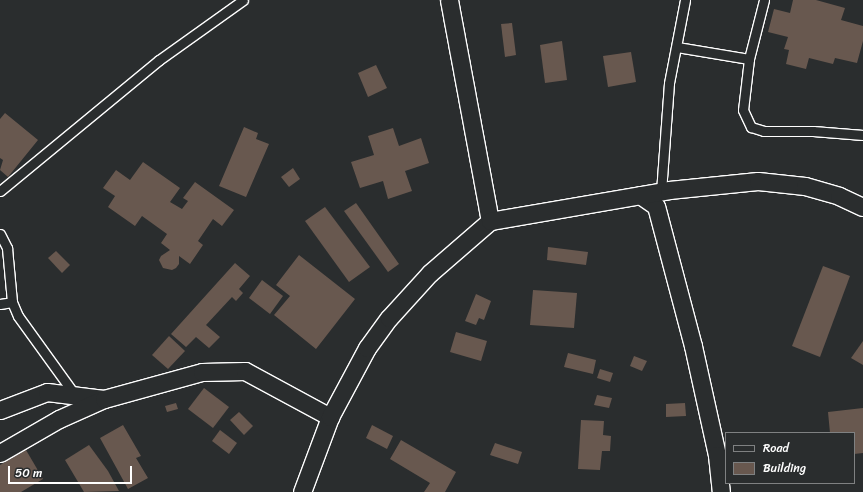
<!DOCTYPE html>
<html>
<head>
<meta charset="utf-8">
<style>
  body { margin:0 }
  #map { position:relative; width:863px; height:492px; overflow:hidden; background:#2a2d2e; font-family:Sriracha,sans-serif }
  div>[style] { position:absolute }
  [style*='--x'] { left:calc(var(--x)*1px); top:calc(var(--y)*1px); width:calc(var(--w)*1px); rotate:calc(var(--a)*1deg) }
  .building>* { inset:0; background:#68584f }
  .roads { filter:drop-shadow(1px 0 #fff) drop-shadow(-1px 0 #fff) drop-shadow(0 1px #fff) drop-shadow(0 -1px #fff) }
  .lane>* { height:9px; margin:-4.5px; padding:0 4.5px; transform-origin:4.5px; border-radius:4.5px; background:#2a2d2e }
  .street>* { height:17px; margin:-8.5px; padding:0 8.5px; transform-origin:8.5px; border-radius:8.5px; background:#2a2d2e }
  span { translate:-50% -50%; white-space:nowrap; text-align:center; line-height:1.15; -webkit-text-stroke:3px #2a2d2e; paint-order:stroke }
  .legend { position:absolute; left:725px; top:432px; width:130px; height:52px; box-sizing:border-box; background:#2a2d2e; border:1px solid #7f8182; margin:0; padding:5px 7px; list-style:none; font-size:12px; color:#fff }
  .legend li { display:flex; align-items:center; gap:8px; height:20px }
  .legend b { width:20px; border:1px solid #7f8182 }
  .scale { position:absolute; left:8px; top:466px; width:124px; height:18px; box-sizing:border-box; border:2px solid #fff; border-top:0; padding-left:5px; font-size:12px; line-height:14px; white-space:nowrap; color:#fff; -webkit-text-stroke:3px #2a2d2e; paint-order:stroke }
</style>
</head>
<body>
<div id="map">
  <div class="building">
    <div style="clip-path:polygon(793px 0,816px 0,845px 8px,841px 20px,863px 26px,863px 41px,857px 63px,835px 58px,833px 64px,809px 58px,806px 69px,786px 64px,789px 50px,784px 49px,788px 37px,768px 32px,774px 9px,790px 13px)"></div>
    <div style="clip-path:polygon(512px 23px,516px 55px,505px 57px,501px 24px)"></div>
    <div style="clip-path:polygon(562px 41px,567px 80px,545px 83px,540px 45px)"></div>
    <div style="clip-path:polygon(631px 52px,636px 82px,608px 87px,603px 56px)"></div>
    <div style="clip-path:polygon(376px 65px,387px 88px,368px 97px,358px 73px)"></div>
    <div style="clip-path:polygon(5px 113px,38px 140px,8px 177px,0 170px,3px 160px,0 158px,0 119px)"></div>
    <div style="clip-path:polygon(244px 127px,258px 133px,256px 139px,269px 144px,246px 197px,219px 186px)"></div>
    <div style="clip-path:polygon(393px 128px,399px 146px,421px 138px,429px 163px,405px 171px,412px 191px,388px 199px,383px 181px,360px 188px,351px 162px,374px 155px,368px 136px)"></div>
    <div style="clip-path:polygon(143px 162px,180px 188px,170px 202px,182px 209px,188px 201px,183px 198px,195px 182px,234px 210px,222px 226px,213px 219px,198px 241px,203px 245px,190px 264px,179px 256px,179px 264px,176px 268px,172px 270px,163px 268px,159px 260px,161px 256px,170px 250px,161px 243px,167px 234px,142px 216px,135px 226px,108px 207px,115px 196px,103px 188px,116px 170px,130px 180px)"></div>
    <div style="clip-path:polygon(293px 168px,300px 179px,289px 187px,281px 177px)"></div>
    <div style="clip-path:polygon(356px 203px,399px 264px,388px 272px,344px 211px)"></div>
    <div style="clip-path:polygon(325px 207px,370px 267px,349px 282px,305px 221px)"></div>
    <div style="clip-path:polygon(548px 247px,588px 252px,586px 265px,547px 260px)"></div>
    <div style="clip-path:polygon(56px 251px,70px 265px,62px 273px,48px 258px)"></div>
    <div style="clip-path:polygon(299px 255px,355px 299px,316px 349px,274px 315px,290px 296px,276px 285px)"></div>
    <div style="clip-path:polygon(235px 263px,250px 276px,239px 289px,243px 293px,236px 301px,232px 297px,206px 325px,220px 337px,209px 348px,196px 337px,186px 347px,171px 334px)"></div>
    <div style="clip-path:polygon(823px 266px,850px 276px,820px 357px,792px 346px)"></div>
    <div style="clip-path:polygon(262px 280px,283px 296px,270px 314px,249px 298px)"></div>
    <div style="clip-path:polygon(533px 290px,577px 293px,574px 328px,530px 325px)"></div>
    <div style="clip-path:polygon(476px 294px,491px 301px,484px 320px,479px 318px,476px 325px,465px 321px)"></div>
    <div style="clip-path:polygon(456px 332px,487px 341px,481px 361px,450px 352px)"></div>
    <div style="clip-path:polygon(169px 336px,185px 351px,168px 369px,152px 355px)"></div>
    <div style="clip-path:polygon(863px 341px,863px 365px,851px 358px)"></div>
    <div style="clip-path:polygon(568px 353px,596px 360px,593px 374px,564px 367px)"></div>
    <div style="clip-path:polygon(634px 356px,647px 361px,642px 371px,630px 366px)"></div>
    <div style="clip-path:polygon(600px 369px,613px 373px,610px 382px,597px 378px)"></div>
    <div style="clip-path:polygon(204px 388px,229px 407px,213px 428px,188px 409px)"></div>
    <div style="clip-path:polygon(597px 395px,612px 398px,609px 408px,594px 405px)"></div>
    <div style="clip-path:polygon(176px 403px,178px 409px,167px 412px,165px 406px)"></div>
    <div style="clip-path:polygon(685px 403px,686px 416px,666px 417px,666px 404px)"></div>
    <div style="clip-path:polygon(863px 408px,863px 453px,854px 454px,854px 433px,830px 433px,828px 412px)"></div>
    <div style="clip-path:polygon(239px 412px,253px 426px,244px 435px,230px 420px)"></div>
    <div style="clip-path:polygon(581px 420px,604px 421px,603px 435px,611px 436px,610px 451px,602px 451px,600px 470px,578px 469px)"></div>
    <div style="clip-path:polygon(123px 425px,141px 456px,136px 458px,148px 478px,128px 489px,100px 438px)"></div>
    <div style="clip-path:polygon(372px 425px,393px 436px,387px 449px,366px 438px)"></div>
    <div style="clip-path:polygon(220px 430px,237px 443px,229px 454px,212px 441px)"></div>
    <div style="clip-path:polygon(401px 440px,456px 472px,445px 492px,424px 492px,430px 483px,390px 459px)"></div>
    <div style="clip-path:polygon(495px 443px,522px 452px,518px 464px,490px 455px)"></div>
    <div style="clip-path:polygon(89px 445px,108px 471px,119px 491px,84px 492px,65px 460px)"></div>
    <div style="clip-path:polygon(26px 450px,43px 479px,21px 492px,0 492px,0 465px)"></div>
  </div>
  <div class="roads">
    <div class="lane">
      <div style="--x:764;--y:0;--w:61;--a:104.3"></div>
      <div style="--x:749;--y:59;--w:51;--a:96.7"></div>
      <div style="--x:743;--y:110;--w:19;--a:65"></div>
      <div style="--x:751;--y:127;--w:14;--a:17"></div>
      <div style="--x:764;--y:131;--w:49;--a:0"></div>
      <div style="--x:813;--y:131;--w:50;--a:4.6"></div>
      <div style="--x:677;--y:47;--w:73;--a:9.5"></div>
      <div style="--x:0;--y:191;--w:206;--a:-39.5"></div>
      <div style="--x:159;--y:60;--w:103;--a:-35.5"></div>
      <div style="--x:661;--y:192;--w:109;--a:-85.8"></div>
      <div style="--x:669;--y:83;--w:85;--a:-79.1"></div>
      <div style="--x:0;--y:234;--w:16;--a:63"></div>
      <div style="--x:7;--y:248;--w:54;--a:84.7"></div>
      <div style="--x:12;--y:302;--w:15;--a:67"></div>
      <div style="--x:18;--y:316;--w:97;--a:54.2"></div>
      <div style="--x:0;--y:304;--w:12;--a:-9"></div>
    </div>
    <div class="street">
      <div style="--x:449;--y:0;--w:225;--a:79.5"></div>
      <div style="--x:640;--y:195;--w:19;--a:35"></div>
      <div style="--x:656;--y:206;--w:145;--a:75.2"></div>
      <div style="--x:693;--y:346;--w:112;--a:77.6"></div>
      <div style="--x:717;--y:455;--w:37;--a:84"></div>
      <div style="--x:0;--y:410;--w:50;--a:-21"></div>
      <div style="--x:47;--y:392;--w:57;--a:7"></div>
      <div style="--x:0;--y:453;--w:68;--a:-30"></div>
      <div style="--x:59;--y:419;--w:49;--a:-24"></div>
      <div style="--x:104;--y:399;--w:102;--a:-15.4"></div>
      <div style="--x:202;--y:372;--w:43;--a:-1.3"></div>
      <div style="--x:245;--y:371;--w:97;--a:28.4"></div>
      <div style="--x:302;--y:492;--w:80;--a:-69.5"></div>
      <div style="--x:330;--y:417;--w:78;--a:-61.8"></div>
      <div style="--x:367;--y:348;--w:37;--a:-54"></div>
      <div style="--x:389;--y:318;--w:61;--a:-47.7"></div>
      <div style="--x:430;--y:273;--w:79;--a:-40.9"></div>
      <div style="--x:490;--y:221;--w:182;--a:-9.8"></div>
      <div style="--x:669;--y:190;--w:89;--a:-5.8"></div>
      <div style="--x:758;--y:181;--w:47;--a:6.1"></div>
      <div style="--x:805;--y:186;--w:35;--a:16"></div>
      <div style="--x:839;--y:196;--w:26;--a:25"></div>
    </div>
  </div>
  <ul class="legend">
  <li><b style="height:5px;background:#2a2d2e"></b>Road</li>
  <li><b style="height:11px;background:#68584f"></b>Building</li>
  </ul>
  <div class="scale">50 m</div>
</div>
</body>
</html>
